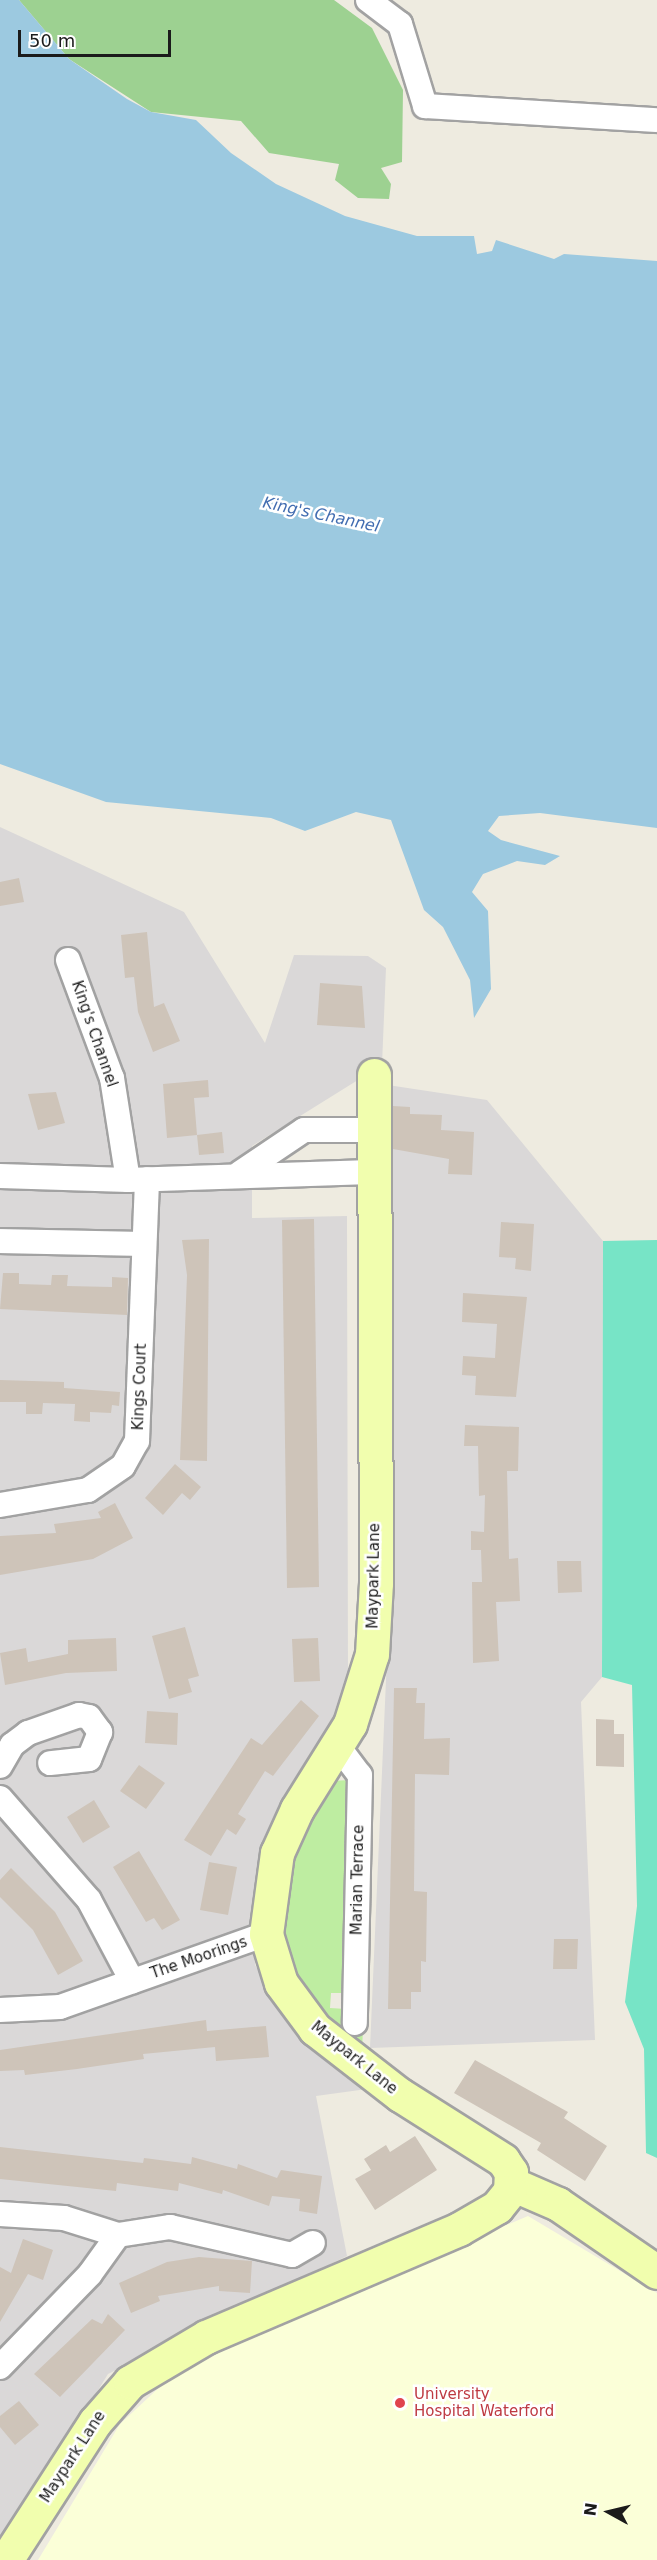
<!DOCTYPE html>
<html>
<head>
<meta charset="utf-8">
<style>
  body { margin:0 }
  #map { position:relative; width:657px; height:2560px; overflow:hidden; background:#eeebe0; font-family:"DejaVu Sans",sans-serif }
  div>[style] { position:absolute }
  [style*='--x'] { left:calc(var(--x)*1px); top:calc(var(--y)*1px); width:calc(var(--w)*1px); rotate:calc(var(--a)*1deg) }
  .residential>* { inset:0; background:#dad8d8 }
  .education>* { inset:0; background:#fbffd8 }
  .grass>* { inset:0; background:#beeda1 }
  .forest>* { inset:0; background:#9dd191 }
  .pitch>* { inset:0; background:#77e4c6 }
  .water>* { inset:0; background:#9cc9e0 }
  .building>* { inset:0; background:#cec4b9 }
  .roads { filter:drop-shadow(2px 0 #a2a2a2) drop-shadow(-2px 0 #a2a2a2) drop-shadow(0 2px #a2a2a2) drop-shadow(0 -2px #a2a2a2) }
  .street>* { height:24px; margin:-12px; padding:0 12px; transform-origin:12px; border-radius:12px; background:#fff }
  .secondary>* { height:33px; margin:-16.5px; padding:0 16.5px; transform-origin:16.5px; border-radius:16.5px; background:#f1feae }
  .dots>* { width:16px; height:16px; translate:-50% -50%; box-sizing:border-box; border:3px solid #fff; border-radius:50% }
  span { translate:-50% -50%; white-space:nowrap; text-align:center; line-height:1.15; -webkit-text-stroke:5px #fff; paint-order:stroke }
  .street-label { font-size:15px; color:#1b1b1b }
  .health-label { font-size:15px; color:#be3a42 }
  .left { translate:0 -50%; text-align:left }
  .water-label { font-size:16px; color:#426db1; font-style:italic }
  .north { position:absolute; left:579px; top:2482px; width:60px; height:60px; -webkit-text-stroke:4px #fff; paint-order:stroke; rotate:278deg; font-size:16px; font-weight:700; line-height:24px; text-align:center; color:#1b1b1b }
  .north::after { content:''; display:block; margin:auto; width:21px; height:27px; background:#1b1b1b; clip-path:polygon(50% 0,100% 100%,50% 72%,0 100%) }
  .scale { position:absolute; left:18px; top:30px; width:153px; height:27px; box-sizing:border-box; border:3px solid #1b1b1b; border-top:0; padding-left:8px; font-size:18px; line-height:21px; white-space:nowrap; color:#1b1b1b; -webkit-text-stroke:4px #fff; paint-order:stroke }
</style>
</head>
<body>
<div id="map">
  <div class="residential">
    <div style="clip-path:polygon(0 827px,184px 912px,265px 1043px,294px 955px,368px 956px,386px 968px,382px 1065px,252px 1146px,252px 1218px,347px 1216px,348px 1680px,253px 1918px,255px 1965px,284px 2013px,367px 2089px,316px 2096px,347px 2256px,108px 2374px,0 2550px)"></div>
    <div style="clip-path:polygon(381px 1084px,487px 1100px,603px 1241px,602px 1677px,581px 1702px,595px 2040px,370px 2048px,392px 1542px)"></div>
  </div>
  <div class="education">
    <div style="clip-path:polygon(528px 2216px,657px 2293px,657px 2560px,38px 2560px,120px 2424px,164px 2383px,261px 2329px)"></div>
  </div>
  <div class="grass">
    <div style="clip-path:polygon(350px 1780px,347px 1993px,331px 1993px,330px 2008px,346px 2009px,363px 2027px,362px 2053px,307px 2002px,280px 1947px,285px 1863px,331px 1781px)"></div>
  </div>
  <div class="forest">
    <div style="clip-path:polygon(19px 0,334px 0,372px 28px,403px 90px,402px 162px,381px 168px,391px 184px,389px 199px,358px 198px,335px 180px,339px 164px,269px 153px,241px 121px,151px 112px,69px 59px)"></div>
  </div>
  <div class="pitch">
    <div style="clip-path:polygon(657px 1240px,657px 2158px,646px 2153px,644px 2049px,625px 2002px,637px 1906px,632px 1685px,602px 1677px,603px 1241px)"></div>
  </div>
  <div class="water">
    <div style="clip-path:polygon(0 0,19px 0,69px 59px,127px 99px,151px 112px,196px 120px,231px 153px,276px 184px,345px 216px,417px 236px,474px 236px,477px 254px,492px 251px,496px 240px,554px 259px,564px 254px,657px 261px,657px 828px,540px 813px,499px 816px,488px 831px,501px 840px,560px 856px,545px 865px,517px 861px,483px 874px,472px 892px,488px 911px,491px 989px,474px 1018px,470px 980px,443px 927px,424px 910px,391px 820px,356px 812px,305px 831px,271px 818px,106px 802px,0 764px)"></div>
  </div>
  <div class="building">
    <div style="clip-path:polygon(19px 878px,24px 902px,0 906px,0 882px)"></div>
    <div style="clip-path:polygon(147px 932px,154px 1007px,164px 1003px,180px 1041px,153px 1052px,138px 1012px,134px 977px,125px 978px,121px 935px)"></div>
    <div style="clip-path:polygon(320px 983px,362px 986px,365px 1028px,317px 1025px)"></div>
    <div style="clip-path:polygon(208px 1080px,209px 1097px,194px 1098px,197px 1135px,167px 1138px,163px 1084px)"></div>
    <div style="clip-path:polygon(56px 1092px,65px 1123px,38px 1130px,28px 1094px)"></div>
    <div style="clip-path:polygon(393px 1106px,410px 1107px,410px 1114px,442px 1115px,441px 1130px,474px 1132px,472px 1175px,448px 1174px,449px 1159px,393px 1149px)"></div>
    <div style="clip-path:polygon(222px 1132px,224px 1153px,199px 1155px,197px 1135px)"></div>
    <div style="clip-path:polygon(314px 1219px,319px 1587px,287px 1588px,282px 1220px)"></div>
    <div style="clip-path:polygon(501px 1222px,534px 1224px,531px 1271px,515px 1269px,516px 1258px,499px 1257px)"></div>
    <div style="clip-path:polygon(209px 1239px,207px 1461px,180px 1460px,187px 1275px,182px 1240px)"></div>
    <div style="clip-path:polygon(3px 1273px,19px 1273px,19px 1284px,51px 1285px,52px 1275px,68px 1275px,67px 1286px,112px 1287px,112px 1277px,128px 1278px,127px 1315px,0 1309px)"></div>
    <div style="clip-path:polygon(463px 1293px,527px 1297px,516px 1397px,475px 1395px,476px 1376px,462px 1375px,463px 1356px,495px 1358px,497px 1324px,462px 1322px)"></div>
    <div style="clip-path:polygon(0 1380px,64px 1382px,64px 1388px,120px 1392px,119px 1406px,112px 1405px,111px 1413px,90px 1412px,90px 1422px,74px 1421px,75px 1404px,43px 1403px,42px 1414px,26px 1414px,26px 1402px,0 1402px)"></div>
    <div style="clip-path:polygon(465px 1425px,519px 1427px,518px 1471px,507px 1471px,509px 1559px,518px 1558px,520px 1601px,496px 1602px,499px 1661px,473px 1663px,472px 1582px,482px 1582px,481px 1550px,471px 1550px,471px 1531px,484px 1532px,485px 1495px,479px 1496px,478px 1446px,464px 1446px)"></div>
    <div style="clip-path:polygon(175px 1464px,201px 1487px,190px 1500px,182px 1493px,163px 1515px,145px 1498px)"></div>
    <div style="clip-path:polygon(115px 1503px,133px 1538px,93px 1559px,0 1575px,0 1536px,56px 1533px,54px 1524px,101px 1518px,98px 1512px)"></div>
    <div style="clip-path:polygon(557px 1561px,581px 1561px,582px 1592px,558px 1593px)"></div>
    <div style="clip-path:polygon(185px 1627px,199px 1676px,188px 1679px,192px 1692px,169px 1699px,152px 1636px)"></div>
    <div style="clip-path:polygon(116px 1638px,117px 1671px,66px 1673px,5px 1685px,0 1653px,26px 1648px,28px 1662px,68px 1654px,68px 1640px)"></div>
    <div style="clip-path:polygon(318px 1638px,320px 1681px,294px 1682px,292px 1639px)"></div>
    <div style="clip-path:polygon(394px 1688px,417px 1688px,416px 1703px,425px 1703px,424px 1739px,450px 1738px,449px 1775px,415px 1774px,414px 1891px,427px 1892px,426px 1962px,421px 1961px,421px 1992px,411px 1992px,411px 2009px,388px 2009px)"></div>
    <div style="clip-path:polygon(301px 1700px,319px 1716px,273px 1776px,265px 1771px,238px 1814px,246px 1819px,236px 1835px,227px 1829px,211px 1856px,184px 1840px,251px 1738px,262px 1745px)"></div>
    <div style="clip-path:polygon(147px 1711px,178px 1713px,177px 1745px,145px 1743px)"></div>
    <div style="clip-path:polygon(596px 1719px,614px 1720px,614px 1734px,624px 1734px,624px 1767px,596px 1766px)"></div>
    <div style="clip-path:polygon(139px 1765px,165px 1783px,146px 1809px,120px 1791px)"></div>
    <div style="clip-path:polygon(94px 1800px,110px 1827px,83px 1843px,67px 1817px)"></div>
    <div style="clip-path:polygon(139px 1851px,180px 1920px,162px 1930px,154px 1918px,146px 1922px,113px 1867px)"></div>
    <div style="clip-path:polygon(209px 1862px,237px 1867px,228px 1915px,200px 1910px)"></div>
    <div style="clip-path:polygon(11px 1868px,55px 1912px,83px 1961px,58px 1975px,33px 1930px,0 1897px,0 1880px)"></div>
    <div style="clip-path:polygon(554px 1939px,578px 1939px,577px 1969px,553px 1969px)"></div>
    <div style="clip-path:polygon(206px 2020px,207px 2031px,266px 2026px,269px 2057px,216px 2061px,215px 2047px,143px 2054px,144px 2059px,77px 2069px,25px 2075px,24px 2070px,0 2071px,0 2050px)"></div>
    <div style="clip-path:polygon(475px 2060px,568px 2112px,564px 2118px,607px 2146px,585px 2181px,537px 2150px,541px 2143px,454px 2093px)"></div>
    <div style="clip-path:polygon(415px 2136px,437px 2170px,375px 2210px,355px 2179px,371px 2170px,364px 2159px,386px 2145px,390px 2152px)"></div>
    <div style="clip-path:polygon(0 2147px,143px 2163px,144px 2158px,191px 2164px,192px 2157px,237px 2169px,238px 2164px,277px 2178px,281px 2170px,322px 2176px,317px 2214px,299px 2211px,300px 2199px,272px 2196px,269px 2206px,223px 2190px,222px 2194px,179px 2183px,178px 2191px,117px 2183px,116px 2191px,0 2179px)"></div>
    <div style="clip-path:polygon(23px 2239px,53px 2250px,43px 2280px,28px 2274px,0 2322px,0 2267px,11px 2273px)"></div>
    <div style="clip-path:polygon(199px 2257px,252px 2261px,250px 2293px,219px 2291px,219px 2286px,158px 2296px,160px 2301px,131px 2313px,119px 2283px,167px 2262px)"></div>
    <div style="clip-path:polygon(108px 2314px,125px 2330px,60px 2397px,34px 2374px,92px 2319px,102px 2324px)"></div>
    <div style="clip-path:polygon(19px 2401px,39px 2425px,15px 2445px,0 2427px,0 2416px)"></div>
  </div>
  <div class="roads">
    <div class="street">
      <div style="--x:368;--y:0;--w:40;--a:37"></div>
      <div style="--x:400;--y:24;--w:86;--a:73"></div>
      <div style="--x:425;--y:106;--w:232;--a:3.5"></div>
      <div style="--x:68;--y:960;--w:126;--a:69.6"></div>
      <div style="--x:112;--y:1078;--w:103;--a:81.1"></div>
      <div style="--x:240;--y:1173;--w:77;--a:-33.9"></div>
      <div style="--x:304;--y:1130;--w:68;--a:0"></div>
      <div style="--x:0;--y:1176;--w:128;--a:1.8"></div>
      <div style="--x:128;--y:1180;--w:243;--a:-1.9"></div>
      <div style="--x:0;--y:1241;--w:144;--a:1.2"></div>
      <div style="--x:0;--y:1505;--w:89;--a:-9.7"></div>
      <div style="--x:88;--y:1490;--w:42;--a:-34.4"></div>
      <div style="--x:123;--y:1466;--w:29;--a:-61"></div>
      <div style="--x:137;--y:1441;--w:262;--a:-87.8"></div>
      <div style="--x:337;--y:1745;--w:38;--a:53"></div>
      <div style="--x:360;--y:1775;--w:248;--a:91.2"></div>
      <div style="--x:0;--y:1766;--w:24;--a:-60"></div>
      <div style="--x:12;--y:1745;--w:20;--a:-37"></div>
      <div style="--x:28;--y:1733;--w:54;--a:-19.4"></div>
      <div style="--x:79;--y:1715;--w:10;--a:11"></div>
      <div style="--x:89;--y:1717;--w:19;--a:54"></div>
      <div style="--x:100;--y:1732;--w:29;--a:112"></div>
      <div style="--x:89;--y:1759;--w:39;--a:174"></div>
      <div style="--x:0;--y:1798;--w:135;--a:48.9"></div>
      <div style="--x:89;--y:1900;--w:92;--a:62"></div>
      <div style="--x:0;--y:2010;--w:60;--a:-2.9"></div>
      <div style="--x:60;--y:2007;--w:219;--a:-19.5"></div>
      <div style="--x:0;--y:2214;--w:64;--a:3.6"></div>
      <div style="--x:64;--y:2218;--w:57;--a:17.5"></div>
      <div style="--x:118;--y:2235;--w:53;--a:-8.7"></div>
      <div style="--x:170;--y:2227;--w:125;--a:12.9"></div>
      <div style="--x:292;--y:2255;--w:24;--a:-30"></div>
      <div style="--x:0;--y:2367;--w:129;--a:-45.9"></div>
      <div style="--x:90;--y:2274;--w:48;--a:-54.3"></div>
    </div>
    <div class="secondary">
      <div style="--x:512;--y:2184;--w:50;--a:23.5"></div>
      <div style="--x:558;--y:2204;--w:120;--a:34.5"></div>
      <div style="--x:6;--y:2560;--w:164;--a:-57.2"></div>
      <div style="--x:95;--y:2422;--w:53;--a:-48.8"></div>
      <div style="--x:130;--y:2382;--w:88;--a:-30.6"></div>
      <div style="--x:206;--y:2337;--w:275;--a:-23.1"></div>
      <div style="--x:459;--y:2229;--w:44;--a:-30.1"></div>
      <div style="--x:497;--y:2207;--w:21;--a:-51"></div>
      <div style="--x:510;--y:2191;--w:19;--a:-87"></div>
      <div style="--x:511;--y:2172;--w:14;--a:-124"></div>
      <div style="--x:503;--y:2160;--w:122;--a:-147.7"></div>
      <div style="--x:400;--y:2095;--w:108;--a:-142.2"></div>
      <div style="--x:315;--y:2029;--w:57;--a:-126.5"></div>
      <div style="--x:281;--y:1983;--w:51;--a:-107"></div>
      <div style="--x:266;--y:1934;--w:82;--a:-82.3"></div>
      <div style="--x:277;--y:1853;--w:48;--a:-65.6"></div>
      <div style="--x:297;--y:1809;--w:100;--a:-58.1"></div>
      <div style="--x:350;--y:1724;--w:73;--a:-72.6"></div>
      <div style="--x:372;--y:1654;--w:71;--a:-86.8"></div>
      <div style="--x:376;--y:1583;--w:508;--a:-90.23"></div>
    </div>
  </div>
  <div class="dots">
    <div style="left:400px;top:2403px;background:#e0444e"></div>
  </div>
  <div class="street-label">
    <span style="left:94px;top:1034px;rotate:71deg">King's Channel</span>
    <span style="left:140px;top:1387px;rotate:-88deg">Kings Court</span>
    <span style="left:374px;top:1576px;rotate:-89deg">Maypark Lane</span>
    <span style="left:358px;top:1880px;rotate:-89deg">Marian Terrace</span>
    <span style="left:199px;top:1958px;rotate:-19deg">The Moorings</span>
    <span style="left:354px;top:2058px;rotate:39deg">Maypark Lane</span>
    <span style="left:73px;top:2457px;rotate:-57deg">Maypark Lane</span>
  </div>
  <div class="health-label">
    <span class="left" style="left:414px;top:2403px">University<br>Hospital Waterford</span>
  </div>
  <div class="water-label">
    <span style="left:321px;top:515px;rotate:12deg">King's Channel</span>
  </div>
  <div class="north">N</div>
  <div class="scale">50 m</div>
</div>
</body>
</html>
